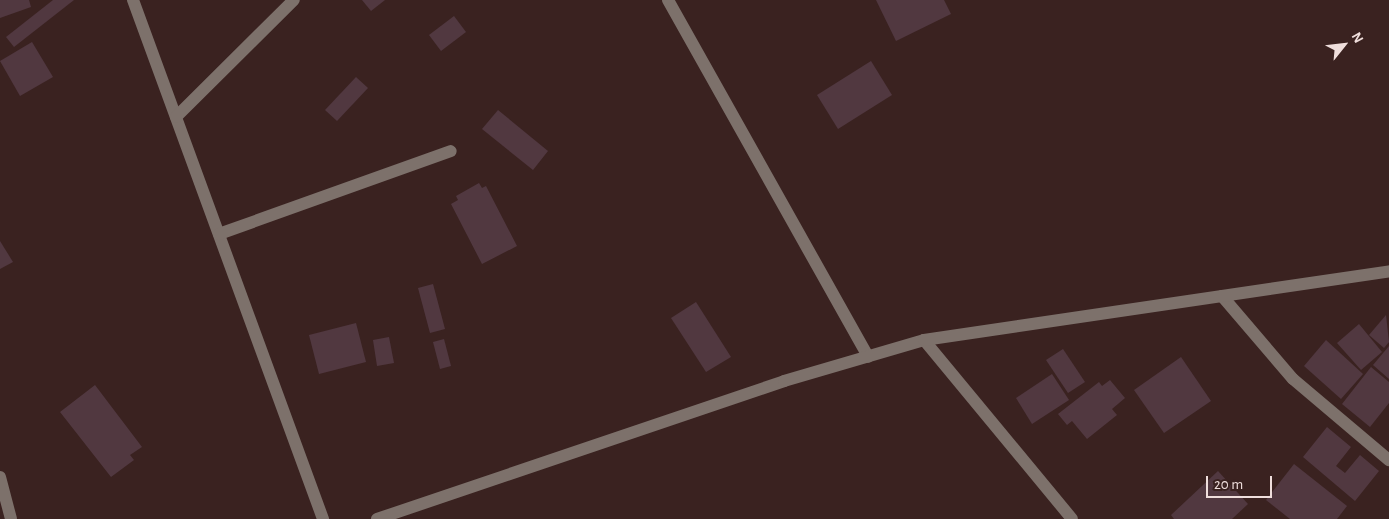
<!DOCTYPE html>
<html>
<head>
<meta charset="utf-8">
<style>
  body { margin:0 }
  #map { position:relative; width:1389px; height:519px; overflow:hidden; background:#3a2220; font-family:"Alegreya Sans",sans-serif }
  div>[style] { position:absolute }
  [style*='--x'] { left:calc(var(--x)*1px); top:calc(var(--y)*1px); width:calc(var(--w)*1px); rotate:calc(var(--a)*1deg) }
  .building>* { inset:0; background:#513840 }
  .minor>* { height:12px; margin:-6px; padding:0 6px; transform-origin:6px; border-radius:6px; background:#7d716b }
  span { translate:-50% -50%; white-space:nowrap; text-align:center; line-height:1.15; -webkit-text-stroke:4px #3a2220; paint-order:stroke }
  .north { position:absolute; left:1319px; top:20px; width:50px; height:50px; -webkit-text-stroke:4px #3a2220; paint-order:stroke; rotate:61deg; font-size:14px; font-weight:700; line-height:20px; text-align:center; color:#efdedc }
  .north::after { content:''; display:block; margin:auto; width:18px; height:22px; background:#efdedc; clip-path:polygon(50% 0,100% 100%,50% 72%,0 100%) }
  .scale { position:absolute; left:1206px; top:476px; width:66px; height:22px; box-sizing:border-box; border:2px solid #efdedc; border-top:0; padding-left:6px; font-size:15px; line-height:18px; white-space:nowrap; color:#efdedc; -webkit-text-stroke:4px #3a2220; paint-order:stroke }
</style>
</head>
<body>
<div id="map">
  <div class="building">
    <div style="clip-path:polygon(0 0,29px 0,31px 7px,0 18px)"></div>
    <div style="clip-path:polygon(53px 0,74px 0,14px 47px,6px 37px)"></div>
    <div style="clip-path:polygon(362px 0,385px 0,371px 11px)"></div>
    <div style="clip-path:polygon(876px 0,944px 0,951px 14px,896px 41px)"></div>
    <div style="clip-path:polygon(454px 16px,466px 32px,441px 51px,429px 35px)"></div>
    <div style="clip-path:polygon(32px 42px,53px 77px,20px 96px,0 61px)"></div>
    <div style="clip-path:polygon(871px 61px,892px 95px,838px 129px,817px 95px)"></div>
    <div style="clip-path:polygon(356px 77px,368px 88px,337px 121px,325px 110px)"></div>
    <div style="clip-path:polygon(498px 110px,548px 151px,533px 170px,482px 129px)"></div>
    <div style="clip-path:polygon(479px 183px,482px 188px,486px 186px,517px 246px,482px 264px,451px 204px,458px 200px,456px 196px)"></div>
    <div style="clip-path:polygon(0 241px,13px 262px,0 269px)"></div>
    <div style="clip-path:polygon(433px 284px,445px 329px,430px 333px,418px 288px)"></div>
    <div style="clip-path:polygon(696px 302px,731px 357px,706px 372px,671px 318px)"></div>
    <div style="clip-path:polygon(1386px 315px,1389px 342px,1384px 348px,1369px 335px)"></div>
    <div style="clip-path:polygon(356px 323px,366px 362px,319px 374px,309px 335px)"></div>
    <div style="clip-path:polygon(1359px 324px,1382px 352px,1361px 370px,1337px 343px)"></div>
    <div style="clip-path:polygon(389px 337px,394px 363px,377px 366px,373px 340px)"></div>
    <div style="clip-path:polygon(444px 339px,451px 366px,440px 369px,433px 342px)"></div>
    <div style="clip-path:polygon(1326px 340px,1363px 374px,1341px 399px,1304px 366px)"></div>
    <div style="clip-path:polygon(1389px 346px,1389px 379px,1373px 365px)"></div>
    <div style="clip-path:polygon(1063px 349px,1085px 382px,1068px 393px,1046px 360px)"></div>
    <div style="clip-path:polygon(1181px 357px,1211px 401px,1164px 433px,1134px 390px)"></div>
    <div style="clip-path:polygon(1371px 367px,1389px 382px,1389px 403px,1370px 427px,1342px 404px)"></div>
    <div style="clip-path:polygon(1052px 374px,1069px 400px,1032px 424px,1016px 398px)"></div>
    <div style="clip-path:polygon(1110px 380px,1125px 398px,1112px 409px,1117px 415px,1087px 439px,1072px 421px,1067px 425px,1058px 414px,1099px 382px,1102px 386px)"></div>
    <div style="clip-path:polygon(95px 385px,142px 447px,130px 455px,134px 460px,111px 477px,60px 412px)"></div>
    <div style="clip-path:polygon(1327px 427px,1351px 447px,1336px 466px,1345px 473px,1360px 455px,1379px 471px,1355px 501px,1303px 457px)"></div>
    <div style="clip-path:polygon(1294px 464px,1347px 506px,1337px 519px,1290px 519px,1266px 500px)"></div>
    <div style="clip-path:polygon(1218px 471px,1248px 504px,1232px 519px,1174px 519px,1171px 515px)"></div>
  </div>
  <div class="minor">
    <div style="--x:133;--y:0;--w:553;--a:69.89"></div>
    <div style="--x:668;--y:0;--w:409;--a:60.7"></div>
    <div style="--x:176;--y:117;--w:166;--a:-44.8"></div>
    <div style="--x:219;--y:234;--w:246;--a:-19.7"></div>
    <div style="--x:1222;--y:296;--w:109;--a:49.5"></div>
    <div style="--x:1293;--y:379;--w:126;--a:40.2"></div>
    <div style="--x:924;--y:340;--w:232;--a:50.4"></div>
    <div style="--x:0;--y:477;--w:43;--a:75.3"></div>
    <div style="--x:377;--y:519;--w:430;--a:-18.7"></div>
    <div style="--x:784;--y:381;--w:146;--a:-16.3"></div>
    <div style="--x:924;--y:340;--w:470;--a:-8.4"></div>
  </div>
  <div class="north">N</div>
  <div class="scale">20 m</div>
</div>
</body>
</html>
